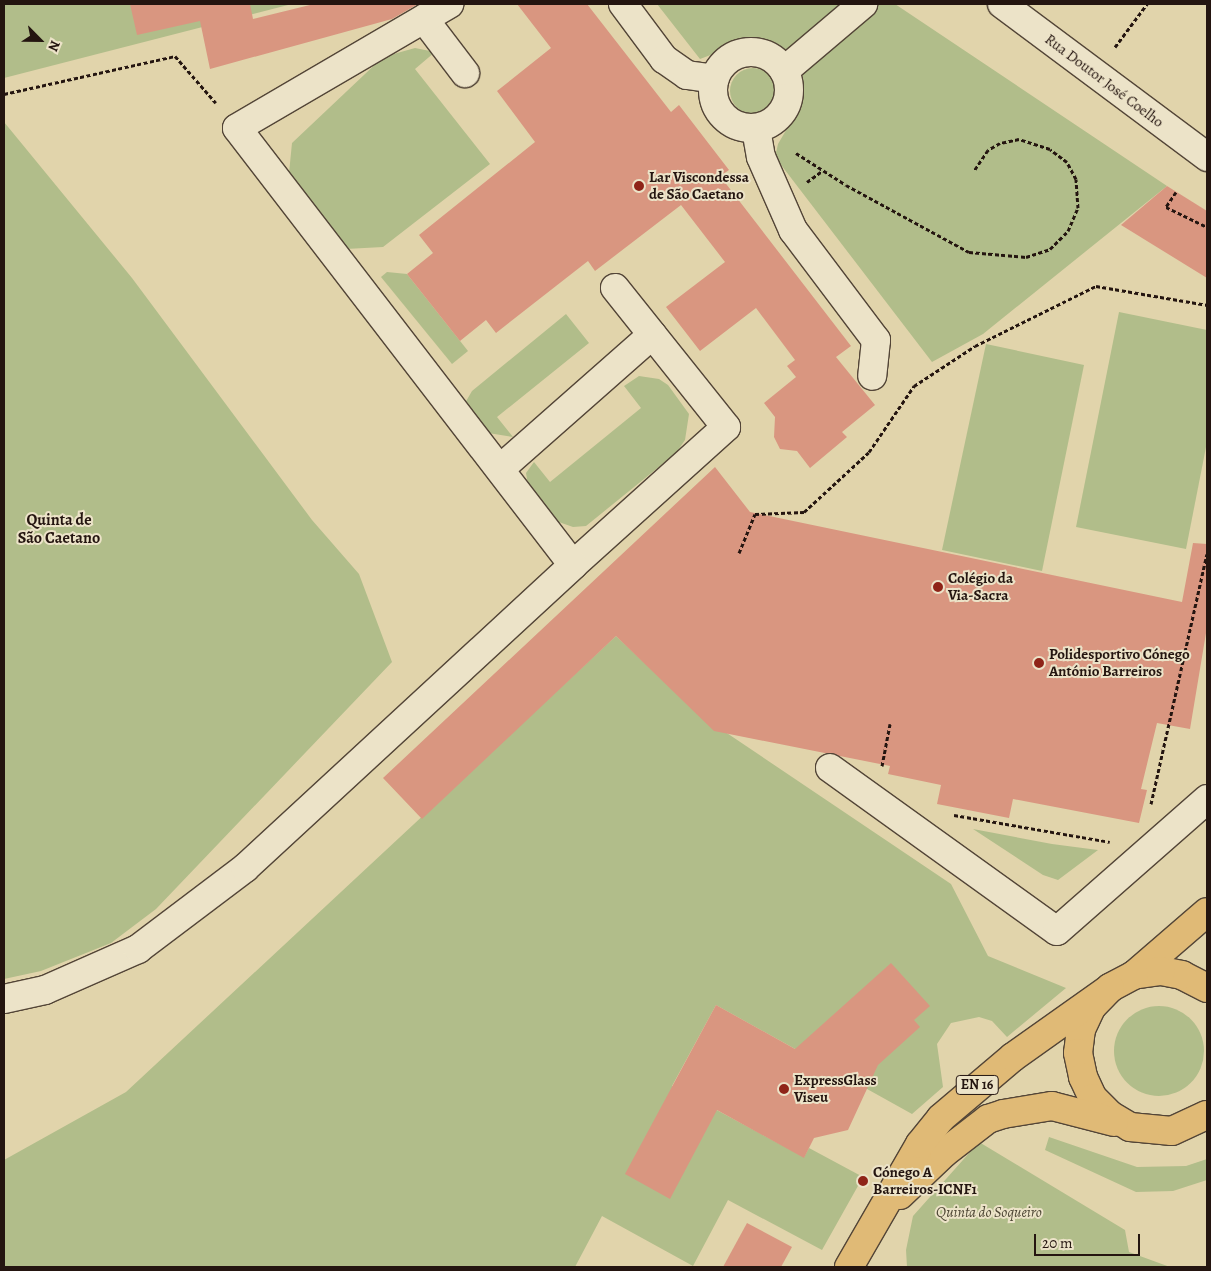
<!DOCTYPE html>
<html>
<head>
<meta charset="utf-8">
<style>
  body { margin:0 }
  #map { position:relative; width:1211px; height:1271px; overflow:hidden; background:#e1d4ab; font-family:Alegreya,serif }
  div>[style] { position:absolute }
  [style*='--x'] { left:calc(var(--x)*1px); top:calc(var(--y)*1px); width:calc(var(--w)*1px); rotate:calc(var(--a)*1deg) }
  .green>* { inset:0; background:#b1bd8a }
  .round { border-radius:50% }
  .building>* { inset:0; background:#d99680 }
  .path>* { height:3px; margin-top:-1.5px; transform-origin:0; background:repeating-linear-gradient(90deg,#241510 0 4px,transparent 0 6.5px) }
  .roads { filter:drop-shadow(1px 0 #534537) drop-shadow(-1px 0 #534537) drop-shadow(0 1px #534537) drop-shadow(0 -1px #534537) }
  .minor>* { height:28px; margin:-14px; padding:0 14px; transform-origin:14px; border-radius:14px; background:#ece3c8 }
  .minor>.ring { margin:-14px; padding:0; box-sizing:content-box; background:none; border:28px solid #ece3c8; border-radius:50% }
  .major>* { height:28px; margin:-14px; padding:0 14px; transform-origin:14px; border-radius:14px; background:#e0ba76 }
  .dots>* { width:14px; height:14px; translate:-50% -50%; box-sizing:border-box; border:2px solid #ece3c8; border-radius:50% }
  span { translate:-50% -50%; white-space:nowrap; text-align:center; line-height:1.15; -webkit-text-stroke:4px #ece3c8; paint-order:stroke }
  .shield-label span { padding:1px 4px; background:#ece3c8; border:1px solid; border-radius:4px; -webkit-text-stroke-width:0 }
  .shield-label { font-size:14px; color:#241510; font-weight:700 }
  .street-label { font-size:15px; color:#241510 }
  .poi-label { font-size:15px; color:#241510; font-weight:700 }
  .left { translate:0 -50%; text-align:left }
  .park-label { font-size:15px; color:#4e4735; font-style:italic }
  .neighbourhood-label { font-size:16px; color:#241510; font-weight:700 }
  .frame { position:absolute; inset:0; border:5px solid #241510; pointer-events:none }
  .north { position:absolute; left:15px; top:15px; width:50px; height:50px; -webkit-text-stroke:4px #ece3c8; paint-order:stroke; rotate:113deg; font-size:14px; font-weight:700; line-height:20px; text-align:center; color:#241510 }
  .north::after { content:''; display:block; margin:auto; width:18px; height:22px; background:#241510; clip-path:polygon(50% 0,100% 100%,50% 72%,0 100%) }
  .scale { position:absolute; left:1034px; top:1234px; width:106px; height:22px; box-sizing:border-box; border:2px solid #241510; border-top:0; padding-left:6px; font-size:15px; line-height:18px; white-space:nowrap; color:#241510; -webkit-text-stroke:4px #ece3c8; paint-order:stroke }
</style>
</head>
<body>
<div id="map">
  <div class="green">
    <div style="clip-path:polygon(4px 4px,292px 4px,4px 78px)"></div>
    <div style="clip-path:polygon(657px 4px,895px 4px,1167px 186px,983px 334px,932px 362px,775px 157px,778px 144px,802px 103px,803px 75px,795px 60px,775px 45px,750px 40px,700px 59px)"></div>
    <div style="clip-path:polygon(415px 48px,435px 52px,415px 69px,490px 164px,383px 247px,346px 249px,289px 173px,292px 143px,383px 57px)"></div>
    <div class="round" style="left:730px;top:68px;width:46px;height:46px"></div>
    <div style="clip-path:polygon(4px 122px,132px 278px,312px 520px,359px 574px,392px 662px,156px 909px,111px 943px,41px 971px,4px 979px)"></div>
    <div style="clip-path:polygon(387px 272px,407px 274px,468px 351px,452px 364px,381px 277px)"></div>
    <div style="clip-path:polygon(1119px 312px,1207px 330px,1207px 442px,1186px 549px,1076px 527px)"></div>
    <div style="clip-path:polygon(566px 314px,589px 343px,497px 417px,513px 437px,482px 432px,465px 403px,472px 391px)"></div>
    <div style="clip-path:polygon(986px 344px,1084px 365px,1042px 571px,942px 550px)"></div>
    <div style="clip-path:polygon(639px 376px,659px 379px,668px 385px,689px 414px,685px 440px,676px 453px,586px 526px,573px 527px,556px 521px,529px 491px,526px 473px,534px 462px,550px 482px,641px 408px,624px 386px)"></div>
    <div style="clip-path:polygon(616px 636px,700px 715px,951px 884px,988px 956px,1066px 988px,1007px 1037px,992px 1021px,979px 1017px,951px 1023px,937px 1044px,943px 1087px,912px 1114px,716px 1005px,672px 1086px,804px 1157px,809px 1148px,863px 1177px,822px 1250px,728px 1200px,693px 1266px,602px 1216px,575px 1267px,4px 1267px,4px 1160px,126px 1092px)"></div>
    <div style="clip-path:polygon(973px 829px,1052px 844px,1098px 850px,1058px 880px,1043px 875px)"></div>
    <div class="round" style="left:1114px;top:1006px;width:90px;height:90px"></div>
    <div style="clip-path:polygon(1049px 1137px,1137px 1167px,1186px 1166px,1207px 1159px,1207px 1180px,1173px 1191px,1136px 1192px,1045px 1150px)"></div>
    <div style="clip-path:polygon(979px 1142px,1125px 1230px,1129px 1252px,1170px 1267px,907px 1267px,906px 1250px,913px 1216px)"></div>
  </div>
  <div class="building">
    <div style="clip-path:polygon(130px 4px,250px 4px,253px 19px,314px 4px,418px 4px,392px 19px,210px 69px,200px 21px,137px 35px)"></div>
    <div style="clip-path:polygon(517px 4px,587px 4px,671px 112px,679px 105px,729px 170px,720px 176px,851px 346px,836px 357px,875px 405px,842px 432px,847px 437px,810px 468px,797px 451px,780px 449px,774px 437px,775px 417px,764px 403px,796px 377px,787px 366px,795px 360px,756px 308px,700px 351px,666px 307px,725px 262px,681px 205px,595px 271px,588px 261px,496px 333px,486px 320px,460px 341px,407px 274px,433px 253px,419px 235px,535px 142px,497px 91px,551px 48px)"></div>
    <div style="clip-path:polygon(1167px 186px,1207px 211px,1207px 278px,1121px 225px)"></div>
    <div style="clip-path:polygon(715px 467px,750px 512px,1182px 602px,1193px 543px,1207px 544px,1207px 627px,1190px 729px,1157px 723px,1141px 789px,1147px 790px,1139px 823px,1013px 799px,1009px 818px,937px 804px,941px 785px,888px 774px,890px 766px,714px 731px,616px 636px,422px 819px,383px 778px)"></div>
    <div style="clip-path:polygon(891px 963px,930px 1006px,914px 1020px,920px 1027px,878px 1065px,848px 1130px,814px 1138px,804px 1158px,717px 1110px,670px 1199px,625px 1174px,716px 1005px,795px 1049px)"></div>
    <div style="clip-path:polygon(747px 1223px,792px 1247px,781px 1267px,723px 1267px)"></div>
  </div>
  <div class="path">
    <div style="--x:1115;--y:47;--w:54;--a:-53.3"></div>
    <div style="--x:4;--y:94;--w:175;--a:-12.5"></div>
    <div style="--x:175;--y:56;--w:62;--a:48.9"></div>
    <div style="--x:796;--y:153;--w:59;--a:32.6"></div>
    <div style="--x:846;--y:185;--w:140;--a:28.6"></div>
    <div style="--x:969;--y:252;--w:57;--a:5"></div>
    <div style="--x:1026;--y:257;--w:25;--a:-18"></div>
    <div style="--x:1050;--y:249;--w:25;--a:-45"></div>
    <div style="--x:1068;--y:231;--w:25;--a:-67"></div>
    <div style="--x:1078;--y:208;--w:29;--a:-94"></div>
    <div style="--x:1076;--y:179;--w:19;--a:-118"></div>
    <div style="--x:1067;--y:162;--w:21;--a:-143"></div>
    <div style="--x:1050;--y:149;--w:33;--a:-162"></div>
    <div style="--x:1019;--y:139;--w:19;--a:168"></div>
    <div style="--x:1000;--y:143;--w:14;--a:150"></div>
    <div style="--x:988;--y:150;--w:25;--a:124"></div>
    <div style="--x:807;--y:182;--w:19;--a:-36"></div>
    <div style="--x:1176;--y:192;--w:18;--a:124"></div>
    <div style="--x:1166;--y:207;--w:46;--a:26"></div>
    <div style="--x:739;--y:553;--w:42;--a:-67.7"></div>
    <div style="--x:755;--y:514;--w:49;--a:-2.3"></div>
    <div style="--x:804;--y:512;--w:88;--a:-42.7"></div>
    <div style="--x:869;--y:452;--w:80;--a:-55.7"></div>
    <div style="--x:914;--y:386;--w:73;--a:-33.3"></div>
    <div style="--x:975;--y:346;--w:135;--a:-26.4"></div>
    <div style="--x:1096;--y:286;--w:113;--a:9.7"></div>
    <div style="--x:882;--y:766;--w:43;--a:-79.2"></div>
    <div style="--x:1151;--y:804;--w:256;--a:-77.4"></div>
    <div style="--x:954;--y:815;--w:158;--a:9.8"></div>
  </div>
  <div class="roads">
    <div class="minor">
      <div style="--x:623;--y:4;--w:69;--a:53.3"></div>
      <div style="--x:664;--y:59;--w:28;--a:35"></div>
      <div style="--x:687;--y:75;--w:28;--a:8"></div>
      <div style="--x:1002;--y:4;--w:256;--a:36.7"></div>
      <div style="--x:424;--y:19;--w:68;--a:52.8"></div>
      <div class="ring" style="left:713px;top:52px;width:48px;height:48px"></div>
      <div style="--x:784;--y:71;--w:104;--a:-40.3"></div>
      <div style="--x:756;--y:129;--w:28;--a:80"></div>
      <div style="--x:761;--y:157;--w:80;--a:66.3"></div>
      <div style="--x:793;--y:230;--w:138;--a:53"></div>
      <div style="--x:876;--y:340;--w:36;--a:96"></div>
      <div style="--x:500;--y:469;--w:203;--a:-41.4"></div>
      <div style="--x:573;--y:565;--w:206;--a:-42"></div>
      <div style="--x:726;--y:427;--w:178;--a:-128.6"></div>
      <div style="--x:830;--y:768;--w:279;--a:35.7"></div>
      <div style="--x:1057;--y:931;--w:200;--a:-41.3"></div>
      <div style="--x:4;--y:999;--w:42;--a:-12.4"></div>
      <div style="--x:45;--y:990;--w:102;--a:-23.8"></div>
      <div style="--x:138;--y:949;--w:134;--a:-37.1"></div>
      <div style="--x:245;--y:868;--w:447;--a:-42.7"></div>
      <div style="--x:573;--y:565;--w:551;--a:-127.56"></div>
      <div style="--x:237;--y:128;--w:246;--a:-30.3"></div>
    </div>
    <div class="major">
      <div style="--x:1134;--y:975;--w:96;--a:-40.8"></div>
      <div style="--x:1207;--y:988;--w:28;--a:-153"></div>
      <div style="--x:1182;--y:975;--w:21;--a:-169"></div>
      <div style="--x:1161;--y:971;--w:27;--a:172"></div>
      <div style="--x:1134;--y:975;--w:27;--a:152"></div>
      <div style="--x:1110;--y:988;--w:28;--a:134"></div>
      <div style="--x:1091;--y:1008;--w:23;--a:115"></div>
      <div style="--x:1081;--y:1029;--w:24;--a:97"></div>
      <div style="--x:1078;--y:1053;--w:25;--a:78"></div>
      <div style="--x:1083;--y:1077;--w:23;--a:65"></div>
      <div style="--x:1093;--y:1098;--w:24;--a:45"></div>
      <div style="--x:1110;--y:1115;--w:23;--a:31"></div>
      <div style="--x:1130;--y:1127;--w:42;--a:5.4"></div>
      <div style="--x:1172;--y:1131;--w:38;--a:-25"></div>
      <div style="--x:900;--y:1195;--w:61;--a:-43.7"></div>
      <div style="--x:944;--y:1153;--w:56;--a:-37.7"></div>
      <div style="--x:988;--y:1119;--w:16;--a:-18"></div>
      <div style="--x:1003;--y:1114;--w:50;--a:-9.3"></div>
      <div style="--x:1052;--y:1106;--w:64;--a:14.5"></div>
      <div style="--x:849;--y:1267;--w:142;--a:-60"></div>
      <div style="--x:920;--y:1144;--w:33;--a:-51"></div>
      <div style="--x:941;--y:1118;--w:94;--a:-40.3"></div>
      <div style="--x:1013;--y:1057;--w:119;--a:-35.4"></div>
    </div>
  </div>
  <div class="dots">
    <div style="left:639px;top:186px;background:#8f2418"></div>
    <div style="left:938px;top:587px;background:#8f2418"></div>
    <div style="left:1039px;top:663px;background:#8f2418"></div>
    <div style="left:784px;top:1089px;background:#8f2418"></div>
    <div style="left:863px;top:1181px;background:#8f2418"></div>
  </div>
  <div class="shield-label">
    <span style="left:977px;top:1085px">EN 16</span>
  </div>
  <div class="street-label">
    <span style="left:1104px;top:81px;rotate:37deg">Rua Doutor José Coelho</span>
  </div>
  <div class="poi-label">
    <span class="left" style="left:649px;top:186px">Lar Viscondessa<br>de São Caetano</span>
    <span class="left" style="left:948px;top:587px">Colégio da<br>Via-Sacra</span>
    <span class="left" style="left:1049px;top:663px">Polidesportivo Cónego<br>António Barreiros</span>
    <span class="left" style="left:794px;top:1089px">ExpressGlass<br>Viseu</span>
    <span class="left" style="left:873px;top:1181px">Cónego A<br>Barreiros-ICNF1</span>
  </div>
  <div class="park-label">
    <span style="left:989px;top:1213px">Quinta do Soqueiro</span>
  </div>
  <div class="neighbourhood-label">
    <span style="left:59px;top:529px">Quinta de<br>São Caetano</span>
  </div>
  <div class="frame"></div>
  <div class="north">N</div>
  <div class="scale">20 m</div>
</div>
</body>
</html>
